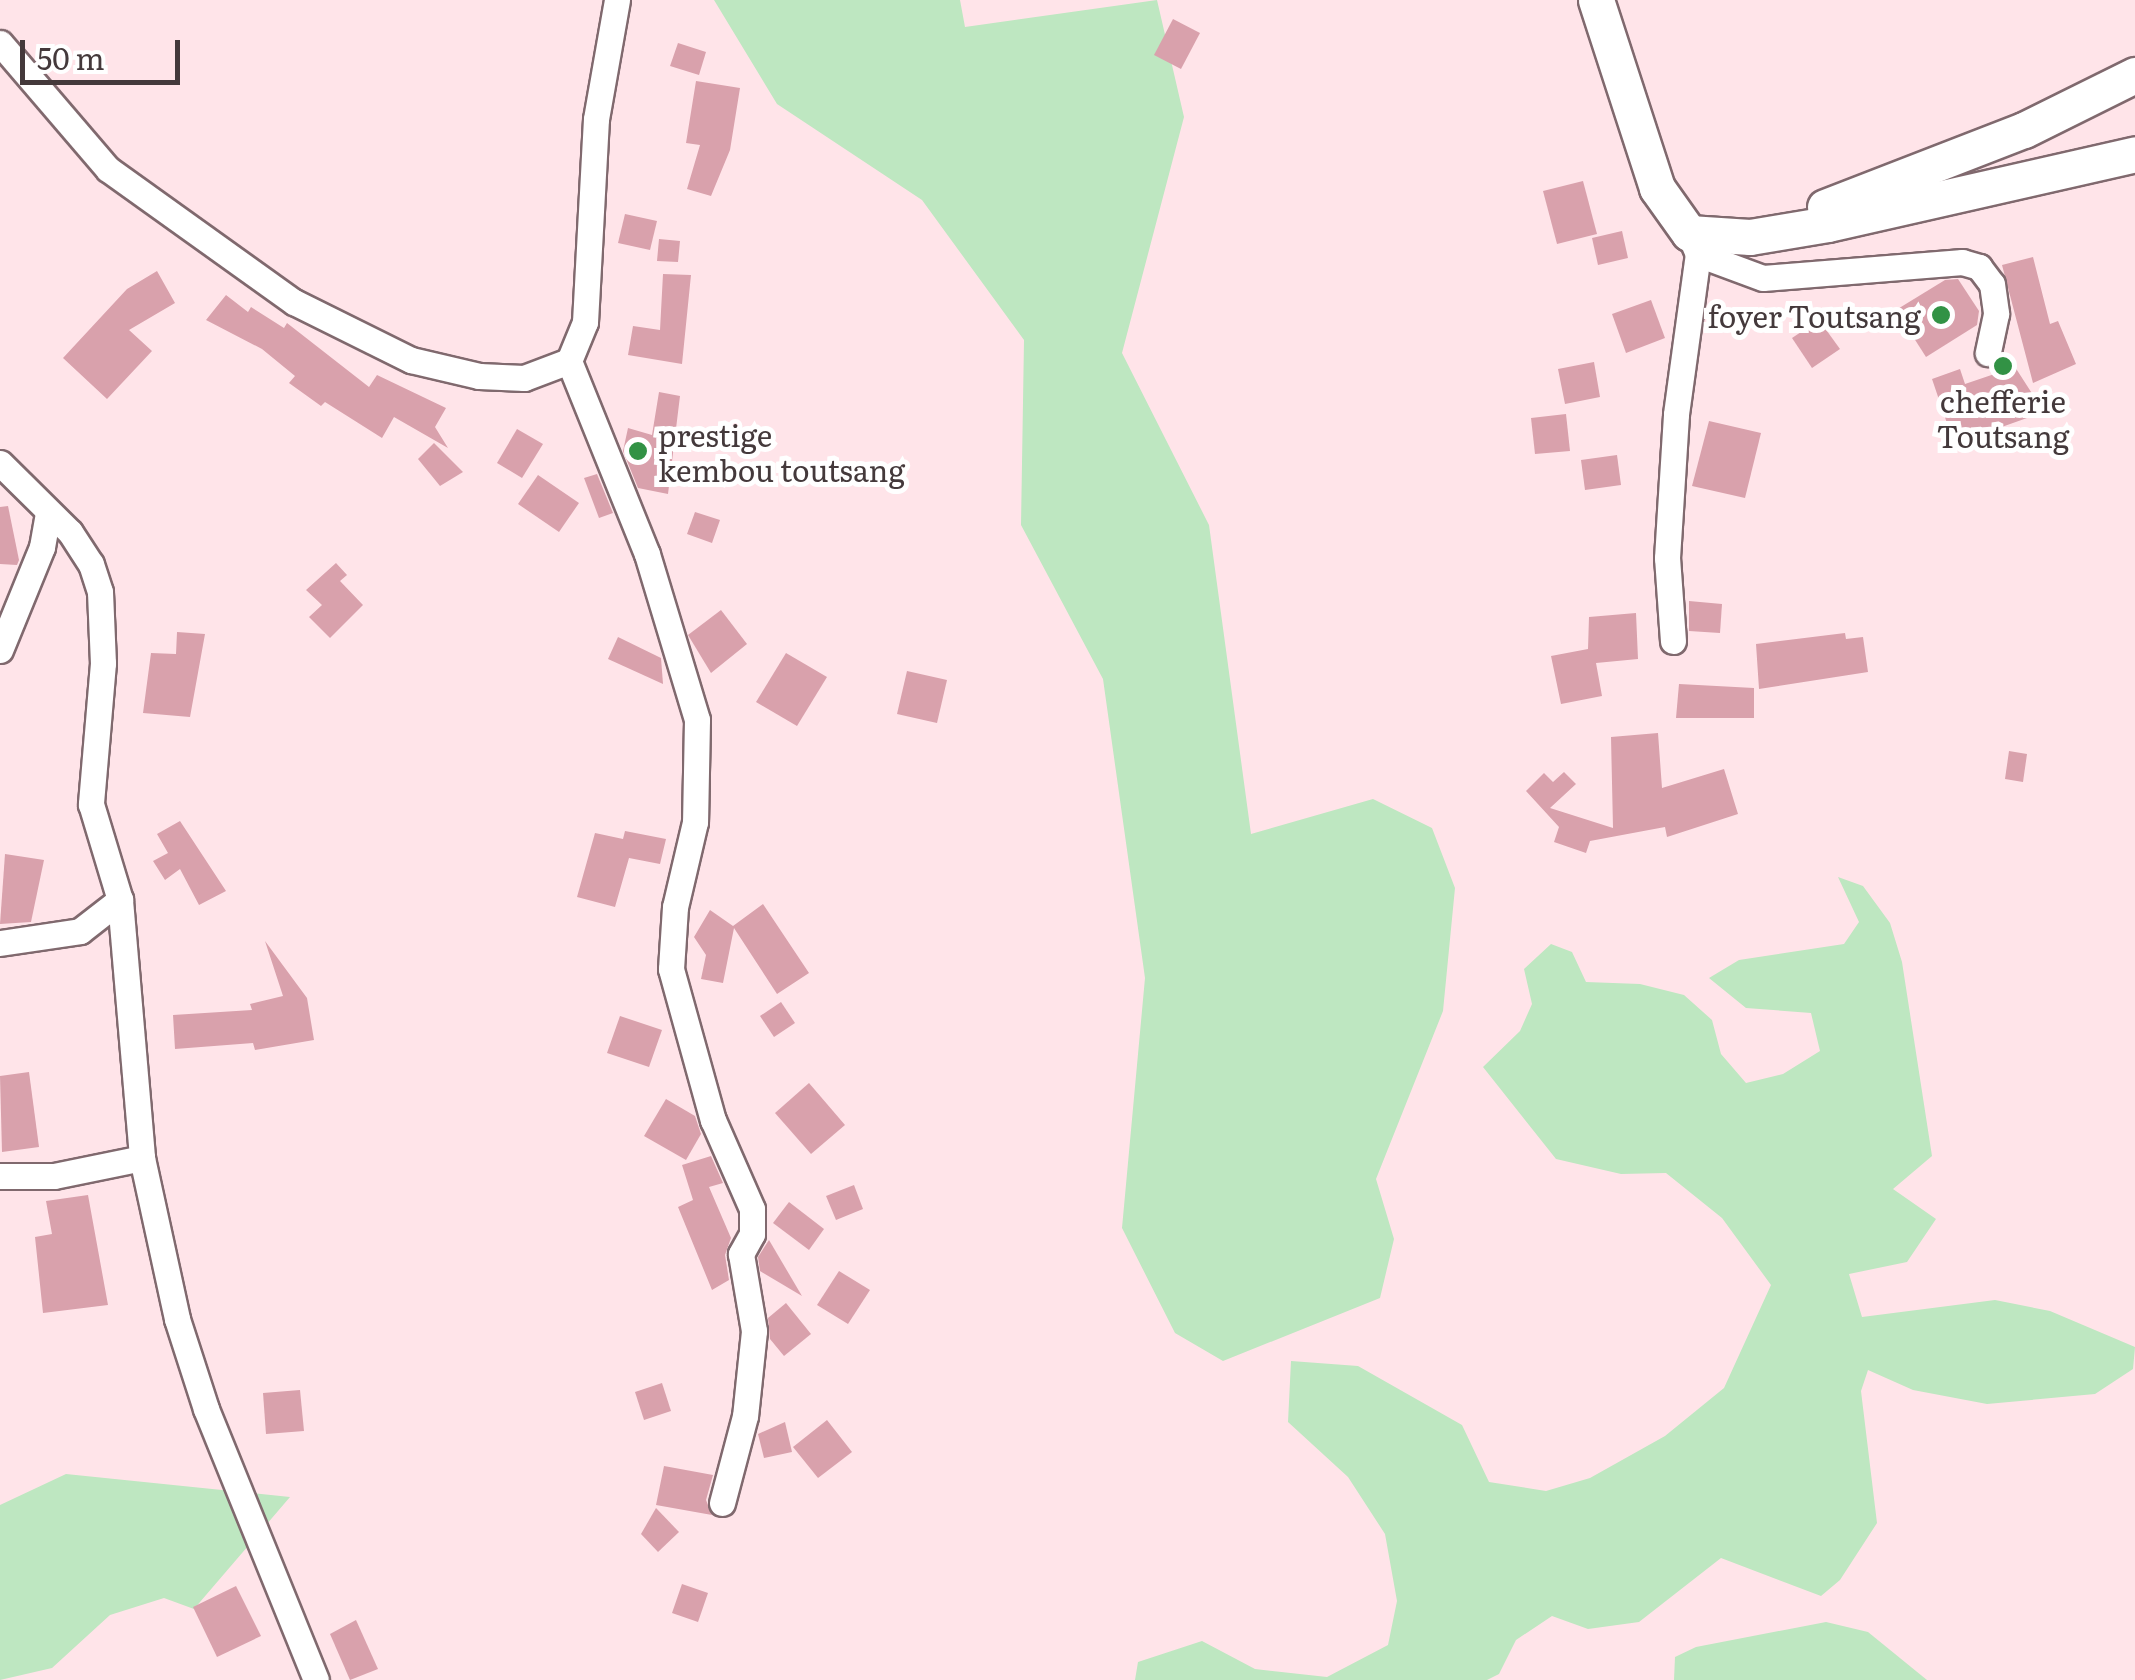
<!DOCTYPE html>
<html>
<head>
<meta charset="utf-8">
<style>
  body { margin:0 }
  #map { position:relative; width:2135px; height:1680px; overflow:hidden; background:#ffe4e9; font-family:Literata,serif }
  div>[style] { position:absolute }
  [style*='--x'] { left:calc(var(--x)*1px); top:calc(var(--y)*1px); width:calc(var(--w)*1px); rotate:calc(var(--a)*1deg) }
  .green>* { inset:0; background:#bee7c1 }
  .building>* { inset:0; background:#d9a1ac }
  .roads { filter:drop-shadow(2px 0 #80696e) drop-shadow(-2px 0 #80696e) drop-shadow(0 2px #80696e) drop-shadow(0 -2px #80696e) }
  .street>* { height:25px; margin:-12.5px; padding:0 12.5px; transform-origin:12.5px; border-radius:12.5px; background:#fff }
  .secondary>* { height:35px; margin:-17.5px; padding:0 17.5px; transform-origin:17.5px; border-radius:17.5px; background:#fff }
  .dots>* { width:28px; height:28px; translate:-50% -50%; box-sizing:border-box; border:5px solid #fff; border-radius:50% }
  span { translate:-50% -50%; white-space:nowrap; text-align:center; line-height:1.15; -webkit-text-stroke:10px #fff; paint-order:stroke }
  .poi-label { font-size:30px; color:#44393b }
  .right { translate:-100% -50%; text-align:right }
  .left { translate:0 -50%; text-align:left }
  .scale { position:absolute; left:20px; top:40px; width:160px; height:45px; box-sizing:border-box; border:5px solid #44393b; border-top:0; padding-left:12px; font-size:30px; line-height:35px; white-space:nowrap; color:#44393b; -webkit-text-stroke:8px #fff; paint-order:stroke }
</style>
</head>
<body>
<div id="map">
  <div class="green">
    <div style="clip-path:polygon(714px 0,960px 0,965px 27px,1157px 0,1184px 117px,1122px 353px,1209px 525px,1251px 834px,1373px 799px,1432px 828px,1455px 888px,1443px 1011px,1376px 1179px,1394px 1239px,1380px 1298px,1223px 1361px,1175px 1333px,1122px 1228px,1145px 978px,1103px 679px,1021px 525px,1024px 340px,922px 200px,777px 104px)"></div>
    <div style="clip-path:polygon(1838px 877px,1863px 886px,1890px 923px,1902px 962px,1932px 1156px,1893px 1189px,1936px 1219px,1907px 1262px,1849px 1274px,1862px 1317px,1995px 1300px,2050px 1311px,2135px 1347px,2133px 1369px,2095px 1394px,1987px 1404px,1913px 1390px,1868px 1370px,1861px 1391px,1877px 1523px,1840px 1580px,1821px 1596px,1721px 1558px,1639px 1622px,1588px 1629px,1552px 1616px,1516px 1640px,1499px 1674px,1487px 1680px,1135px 1680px,1138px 1662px,1202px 1641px,1255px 1669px,1327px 1677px,1388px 1645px,1397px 1601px,1385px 1534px,1348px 1477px,1288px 1422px,1291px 1361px,1358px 1366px,1462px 1425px,1489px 1482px,1546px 1491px,1590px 1478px,1665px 1436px,1724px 1388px,1771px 1285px,1722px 1218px,1666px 1173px,1621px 1174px,1556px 1159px,1483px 1067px,1520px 1031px,1532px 1004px,1524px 969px,1551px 944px,1572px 952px,1586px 982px,1640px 984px,1684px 995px,1712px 1020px,1721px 1054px,1746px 1083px,1783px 1074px,1820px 1051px,1811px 1013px,1746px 1008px,1709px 978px,1739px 960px,1844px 944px,1859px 922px)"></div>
    <div style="clip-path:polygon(66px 1474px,290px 1497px,194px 1609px,164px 1598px,110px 1615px,52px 1668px,0 1680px,0 1505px)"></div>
    <div style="clip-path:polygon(1826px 1622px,1868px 1632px,1927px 1680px,1674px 1680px,1675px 1657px,1696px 1647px)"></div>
  </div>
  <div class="building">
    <div style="clip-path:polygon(1173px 19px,1200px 33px,1181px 69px,1154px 55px)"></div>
    <div style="clip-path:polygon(678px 43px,706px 52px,699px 75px,670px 66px)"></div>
    <div style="clip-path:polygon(696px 81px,740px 88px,730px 150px,711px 196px,687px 189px,700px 145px,686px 143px)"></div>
    <div style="clip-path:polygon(1583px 181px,1597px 234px,1557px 244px,1543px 191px)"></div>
    <div style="clip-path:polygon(625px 214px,657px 221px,650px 250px,618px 243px)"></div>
    <div style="clip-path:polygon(1622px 231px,1628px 258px,1598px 265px,1592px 238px)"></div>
    <div style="clip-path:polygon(659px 239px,680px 241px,678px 262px,657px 261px)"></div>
    <div style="clip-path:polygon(2033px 257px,2050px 324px,2058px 321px,2076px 364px,2033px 383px,2002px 265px)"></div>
    <div style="clip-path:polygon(157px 271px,175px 303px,129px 330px,152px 351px,107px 399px,63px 358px,127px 289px)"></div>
    <div style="clip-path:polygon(663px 274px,691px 275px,682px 364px,628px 355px,633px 326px,660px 330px)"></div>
    <div style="clip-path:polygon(1958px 279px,1979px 311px,1977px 325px,1926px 357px,1896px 310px,1945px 280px)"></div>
    <div style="clip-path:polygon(226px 295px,248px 312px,251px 307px,284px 328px,287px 323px,369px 387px,377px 375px,446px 408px,435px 427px,448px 448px,394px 417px,382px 438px,325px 402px,321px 406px,289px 383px,295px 376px,262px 349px,206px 320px)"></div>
    <div style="clip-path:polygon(1651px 300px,1665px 338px,1626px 353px,1612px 314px)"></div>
    <div style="clip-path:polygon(1819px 320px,1840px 349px,1812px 368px,1792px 338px)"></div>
    <div style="clip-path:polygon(1594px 362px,1600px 397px,1565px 404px,1558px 369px)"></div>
    <div style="clip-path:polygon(2015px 367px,2044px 412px,1954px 444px,1932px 379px,1960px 369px,1965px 384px)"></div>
    <div style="clip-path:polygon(659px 392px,680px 396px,668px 494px,638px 488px,623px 451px,628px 428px,652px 435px)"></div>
    <div style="clip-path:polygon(1566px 414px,1570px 451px,1535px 454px,1531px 418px)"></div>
    <div style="clip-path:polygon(1709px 421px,1761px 433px,1745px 498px,1692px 486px)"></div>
    <div style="clip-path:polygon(517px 429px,543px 444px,522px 478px,497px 463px)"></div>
    <div style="clip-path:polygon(434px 443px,463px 472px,440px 486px,418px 459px)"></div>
    <div style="clip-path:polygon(1617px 455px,1621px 485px,1585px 490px,1581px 460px)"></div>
    <div style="clip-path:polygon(597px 474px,613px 513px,599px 518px,584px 478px)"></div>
    <div style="clip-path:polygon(538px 475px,579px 503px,559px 532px,518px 504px)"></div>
    <div style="clip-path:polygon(8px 506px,19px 560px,17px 565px,0 564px,0 507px)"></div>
    <div style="clip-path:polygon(695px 512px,720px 520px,712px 543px,687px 534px)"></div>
    <div style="clip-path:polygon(336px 563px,347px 575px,340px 581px,363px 605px,330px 638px,309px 617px,322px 605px,306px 590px)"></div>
    <div style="clip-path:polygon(1689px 601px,1722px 604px,1720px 633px,1689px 631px)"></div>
    <div style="clip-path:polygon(721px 610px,747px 644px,711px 673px,688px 635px)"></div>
    <div style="clip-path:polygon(1636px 613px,1638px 659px,1596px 663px,1602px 696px,1561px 704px,1551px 656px,1588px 649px,1589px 617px)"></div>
    <div style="clip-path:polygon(177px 632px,205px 634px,190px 717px,143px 713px,151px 653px,176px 654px)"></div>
    <div style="clip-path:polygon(1845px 633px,1846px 639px,1863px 637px,1868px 672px,1759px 689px,1756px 644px)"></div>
    <div style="clip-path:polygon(618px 637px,661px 658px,663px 684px,608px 659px)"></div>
    <div style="clip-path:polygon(786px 653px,827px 677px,797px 726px,756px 702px)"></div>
    <div style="clip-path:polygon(907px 671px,947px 680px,937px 723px,897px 714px)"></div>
    <div style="clip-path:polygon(1679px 684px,1754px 688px,1754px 718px,1676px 718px)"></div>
    <div style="clip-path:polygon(1658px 733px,1662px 788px,1724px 769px,1738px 814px,1667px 837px,1665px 827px,1590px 841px,1586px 853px,1554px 842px,1559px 827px,1526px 791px,1544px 773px,1553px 782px,1564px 772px,1576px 784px,1550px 808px,1613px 828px,1611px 737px)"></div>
    <div style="clip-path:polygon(2009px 751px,2027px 754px,2023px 782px,2005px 779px)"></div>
    <div style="clip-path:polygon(180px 821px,226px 891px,199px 905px,180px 869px,165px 880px,153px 861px,168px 853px,157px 834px)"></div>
    <div style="clip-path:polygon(625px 831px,666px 839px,660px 864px,629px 858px,615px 907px,577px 897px,595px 833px,623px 839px)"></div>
    <div style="clip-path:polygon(5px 854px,44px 860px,31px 922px,0 924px)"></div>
    <div style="clip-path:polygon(763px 904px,809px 973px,777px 994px,734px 928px,723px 983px,701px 979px,706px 955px,694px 937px,710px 910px,733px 926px)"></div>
    <div style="clip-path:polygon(265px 941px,307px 998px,314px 1040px,255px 1050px,253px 1043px,175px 1049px,173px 1015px,252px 1010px,250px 1004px,283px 996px)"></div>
    <div style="clip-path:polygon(781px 1002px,795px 1023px,774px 1037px,760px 1016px)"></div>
    <div style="clip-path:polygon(620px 1016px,662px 1030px,649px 1067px,607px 1053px)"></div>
    <div style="clip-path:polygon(29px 1072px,39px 1147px,2px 1152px,0 1076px)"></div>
    <div style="clip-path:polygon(809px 1083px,845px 1125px,811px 1154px,775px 1113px)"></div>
    <div style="clip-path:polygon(666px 1099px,695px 1116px,701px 1134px,686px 1160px,644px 1136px)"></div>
    <div style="clip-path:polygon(711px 1156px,723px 1183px,709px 1187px,731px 1238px,725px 1255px,729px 1280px,712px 1290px,678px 1207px,693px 1200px,682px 1165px)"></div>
    <div style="clip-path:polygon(854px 1185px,863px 1209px,836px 1220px,826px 1196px)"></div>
    <div style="clip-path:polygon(88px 1195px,108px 1305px,43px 1313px,35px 1237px,52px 1234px,46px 1201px)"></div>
    <div style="clip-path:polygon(789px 1202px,824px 1229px,809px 1250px,773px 1223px)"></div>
    <div style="clip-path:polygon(769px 1240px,802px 1296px,760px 1271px,758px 1257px)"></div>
    <div style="clip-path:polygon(839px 1271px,870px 1290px,848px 1324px,817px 1305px)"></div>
    <div style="clip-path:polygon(786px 1303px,811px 1334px,784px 1356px,770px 1339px,768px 1318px)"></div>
    <div style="clip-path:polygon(662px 1383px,671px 1411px,644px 1420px,635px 1392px)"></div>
    <div style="clip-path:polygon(300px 1390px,304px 1431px,266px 1434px,263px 1393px)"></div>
    <div style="clip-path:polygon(827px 1420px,852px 1452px,818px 1478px,793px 1447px)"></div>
    <div style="clip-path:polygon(785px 1422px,792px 1452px,764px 1458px,758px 1434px)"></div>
    <div style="clip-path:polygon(664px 1466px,713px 1475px,706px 1500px,712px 1515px,656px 1505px)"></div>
    <div style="clip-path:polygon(656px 1508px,679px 1532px,658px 1552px,641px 1534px)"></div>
    <div style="clip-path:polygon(682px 1584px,708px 1593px,698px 1622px,672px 1613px)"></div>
    <div style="clip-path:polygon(236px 1586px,261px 1636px,217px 1657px,193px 1607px)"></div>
    <div style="clip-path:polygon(356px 1620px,378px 1669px,350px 1680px,330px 1634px)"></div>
  </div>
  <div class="roads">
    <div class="street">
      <div style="--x:0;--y:43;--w:166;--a:49.4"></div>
      <div style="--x:108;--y:169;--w:229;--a:35.6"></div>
      <div style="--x:294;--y:302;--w:131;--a:26.4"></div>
      <div style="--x:411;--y:360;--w:70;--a:13.2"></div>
      <div style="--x:479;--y:376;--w:45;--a:2.5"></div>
      <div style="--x:524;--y:378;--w:48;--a:-20.7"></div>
      <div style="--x:569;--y:361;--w:208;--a:68"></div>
      <div style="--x:647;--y:554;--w:173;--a:73.2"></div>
      <div style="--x:697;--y:720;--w:102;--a:91.1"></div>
      <div style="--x:695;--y:822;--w:87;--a:103.2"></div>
      <div style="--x:675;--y:907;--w:62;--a:93.7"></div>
      <div style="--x:671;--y:969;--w:157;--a:74.5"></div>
      <div style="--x:713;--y:1120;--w:97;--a:66.3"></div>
      <div style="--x:752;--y:1209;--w:25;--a:90"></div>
      <div style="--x:752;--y:1234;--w:23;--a:119"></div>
      <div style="--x:741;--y:1254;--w:78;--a:80.4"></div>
      <div style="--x:754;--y:1331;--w:85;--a:96"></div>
      <div style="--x:745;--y:1416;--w:90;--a:104.8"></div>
      <div style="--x:1698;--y:254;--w:69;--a:20.3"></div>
      <div style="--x:1763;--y:278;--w:200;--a:-4.6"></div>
      <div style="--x:1962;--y:262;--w:18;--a:16"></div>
      <div style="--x:1979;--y:267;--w:21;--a:53"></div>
      <div style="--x:1992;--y:284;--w:30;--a:82"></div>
      <div style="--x:1996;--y:314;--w:40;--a:102"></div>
      <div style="--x:569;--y:361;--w:42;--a:-67.7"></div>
      <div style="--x:585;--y:322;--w:203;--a:-86.9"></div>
      <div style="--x:596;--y:119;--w:121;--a:-80"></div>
      <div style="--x:0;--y:463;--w:98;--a:44.6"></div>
      <div style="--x:70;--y:532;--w:38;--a:57"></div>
      <div style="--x:91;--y:564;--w:29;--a:72"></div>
      <div style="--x:100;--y:592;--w:71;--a:87.6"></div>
      <div style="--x:103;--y:663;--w:142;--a:94.9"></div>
      <div style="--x:91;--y:804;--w:100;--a:73.2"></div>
      <div style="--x:120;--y:900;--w:259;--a:85.1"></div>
      <div style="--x:142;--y:1158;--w:165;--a:77.7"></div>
      <div style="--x:177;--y:1319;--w:95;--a:72.1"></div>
      <div style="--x:206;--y:1409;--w:292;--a:67.9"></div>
      <div style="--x:1673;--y:641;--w:83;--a:-94.1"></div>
      <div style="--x:1667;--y:558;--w:144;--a:-86.4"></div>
      <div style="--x:1676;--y:414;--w:162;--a:-82.2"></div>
      <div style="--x:1698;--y:254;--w:23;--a:-113"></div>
      <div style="--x:0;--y:650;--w:111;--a:-67.8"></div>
      <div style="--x:42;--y:547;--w:36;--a:-80"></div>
      <div style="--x:0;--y:943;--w:81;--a:-8.5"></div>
      <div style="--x:80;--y:931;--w:51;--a:-37.8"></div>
      <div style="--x:0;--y:1176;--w:54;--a:0"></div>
      <div style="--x:54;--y:1176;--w:90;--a:-11.6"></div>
    </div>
    <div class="secondary">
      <div style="--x:1596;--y:0;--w:198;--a:72"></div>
      <div style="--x:1657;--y:188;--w:55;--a:54.6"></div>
      <div style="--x:1689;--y:233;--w:61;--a:3.8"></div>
      <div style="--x:1750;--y:237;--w:79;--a:-9.5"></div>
      <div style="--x:1828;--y:224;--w:315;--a:-12.8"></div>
      <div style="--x:1825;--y:207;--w:213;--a:-21.2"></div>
      <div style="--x:2024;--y:130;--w:124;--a:-26.4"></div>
    </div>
  </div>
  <div class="dots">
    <div style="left:1941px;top:315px;background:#329245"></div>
    <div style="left:2003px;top:366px;background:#329245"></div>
    <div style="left:638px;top:451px;background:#329245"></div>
  </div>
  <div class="poi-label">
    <span class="right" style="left:1921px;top:315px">foyer Toutsang</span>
    <span style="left:2003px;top:417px">chefferie<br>Toutsang</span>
    <span class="left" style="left:658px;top:451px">prestige<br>kembou toutsang</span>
  </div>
  <div class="scale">50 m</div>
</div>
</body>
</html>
